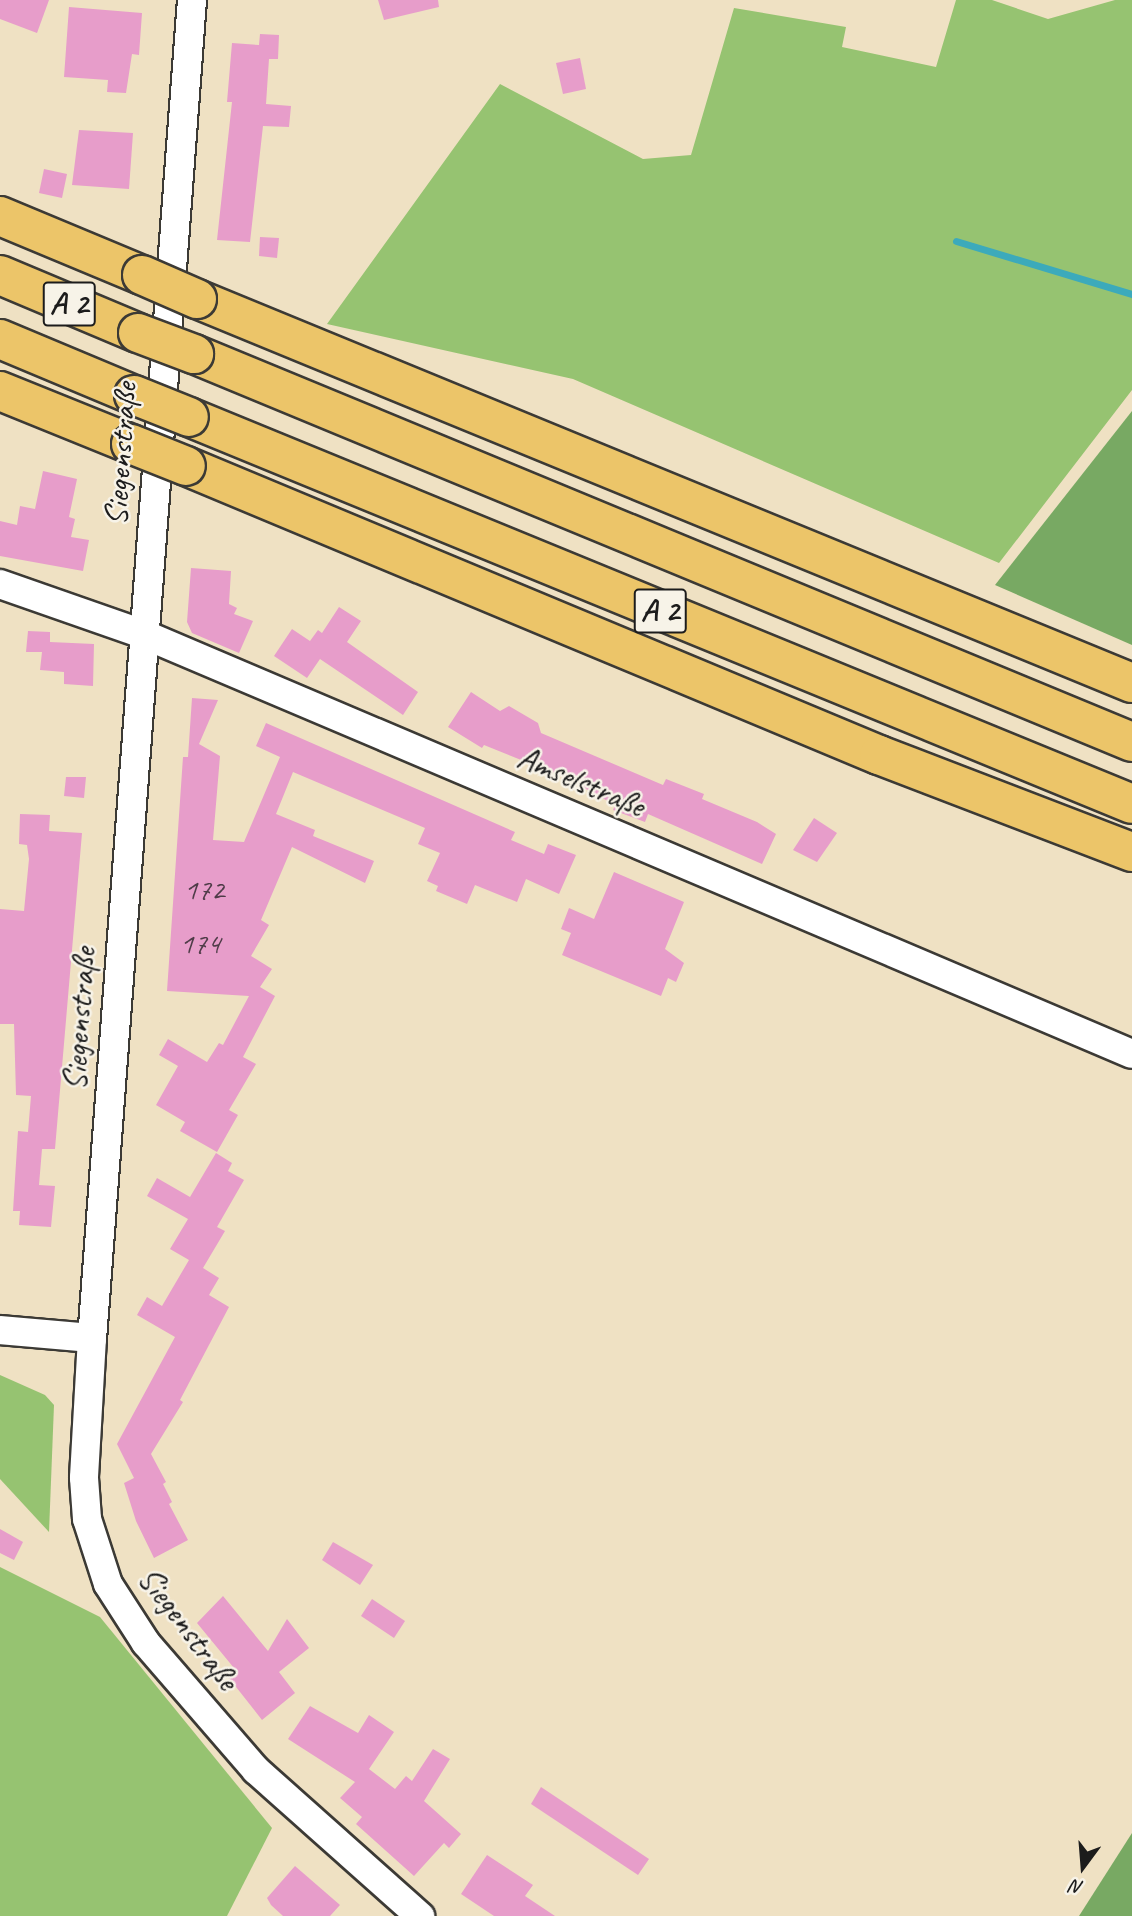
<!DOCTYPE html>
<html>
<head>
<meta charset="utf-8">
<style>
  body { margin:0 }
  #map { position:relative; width:1132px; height:1916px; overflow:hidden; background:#efe1c3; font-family:Caveat,sans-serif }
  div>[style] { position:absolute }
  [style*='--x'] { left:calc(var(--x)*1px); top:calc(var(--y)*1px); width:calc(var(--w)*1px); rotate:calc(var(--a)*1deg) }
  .green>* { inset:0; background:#96c371 }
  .forest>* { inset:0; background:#78a963 }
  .stream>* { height:7px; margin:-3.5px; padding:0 3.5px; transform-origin:3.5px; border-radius:3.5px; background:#3caabb }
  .building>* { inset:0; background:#e79dca }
  .roads { filter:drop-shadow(2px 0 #3c3a35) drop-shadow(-2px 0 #3c3a35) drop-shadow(0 2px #3c3a35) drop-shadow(0 -2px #3c3a35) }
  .minor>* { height:28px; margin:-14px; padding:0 14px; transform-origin:14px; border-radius:14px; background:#fff }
  .highway>* { height:38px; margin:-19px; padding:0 19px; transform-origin:19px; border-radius:19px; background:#ecc569 }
  .bridges { filter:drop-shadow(2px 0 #3c3a35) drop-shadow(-2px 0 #3c3a35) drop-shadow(0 2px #3c3a35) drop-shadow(0 -2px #3c3a35) }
  .highway-bridge>* { height:38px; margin:-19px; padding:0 19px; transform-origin:19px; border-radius:19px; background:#ecc569 }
  span { translate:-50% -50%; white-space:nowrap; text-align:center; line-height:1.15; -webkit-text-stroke:5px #f7f3e8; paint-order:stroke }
  .number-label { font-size:30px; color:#4f3c48 }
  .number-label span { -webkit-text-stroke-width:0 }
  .shield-label span { padding:2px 5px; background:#f7f3e8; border:2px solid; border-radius:5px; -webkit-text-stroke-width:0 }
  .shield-label { font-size:32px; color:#1c1c1c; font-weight:700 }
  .street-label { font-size:33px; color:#1c1c1c }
  .north { position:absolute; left:1048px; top:1832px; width:70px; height:70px; -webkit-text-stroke:5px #f7f3e8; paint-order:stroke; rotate:196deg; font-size:19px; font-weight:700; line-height:28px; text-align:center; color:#1c1c1c }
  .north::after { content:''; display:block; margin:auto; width:24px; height:32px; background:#1c1c1c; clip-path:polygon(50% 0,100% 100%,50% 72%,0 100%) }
</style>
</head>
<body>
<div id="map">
  <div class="green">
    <div style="clip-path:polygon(956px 0,992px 0,1048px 19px,1115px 0,1132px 0,1132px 390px,999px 563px,573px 379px,327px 324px,500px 84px,643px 159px,691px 155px,734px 8px,846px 27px,842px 47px,936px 67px)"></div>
    <div style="clip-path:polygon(0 1375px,45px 1395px,54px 1405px,49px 1532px,0 1479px)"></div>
    <div style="clip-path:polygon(0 1567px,100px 1617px,272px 1828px,227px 1916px,0 1916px)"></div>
  </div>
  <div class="forest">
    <div style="clip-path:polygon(1132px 411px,1132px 645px,995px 585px)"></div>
    <div style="clip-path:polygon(1132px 1833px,1132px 1916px,1079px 1916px)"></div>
  </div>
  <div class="stream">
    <div style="--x:956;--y:241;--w:184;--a:16.8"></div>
  </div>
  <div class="building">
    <div style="clip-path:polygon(0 0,49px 0,37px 33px,0 19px)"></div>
    <div style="clip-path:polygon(378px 0,438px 0,439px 7px,384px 20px)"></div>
    <div style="clip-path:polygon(69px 7px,142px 13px,139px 55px,132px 54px,126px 93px,107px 92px,108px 80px,64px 77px)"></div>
    <div style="clip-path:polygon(260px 34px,279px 35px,278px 59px,269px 59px,266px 104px,291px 106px,289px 127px,263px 126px,250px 242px,217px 240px,232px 102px,227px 102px,232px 43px,259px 45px)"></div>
    <div style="clip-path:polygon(580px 58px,586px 89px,563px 94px,556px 63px)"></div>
    <div style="clip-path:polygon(79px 130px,133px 133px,129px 189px,72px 185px)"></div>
    <div style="clip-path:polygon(44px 169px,67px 174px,62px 198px,39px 193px)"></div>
    <div style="clip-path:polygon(260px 237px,279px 238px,277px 258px,259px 256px)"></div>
    <div style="clip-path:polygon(43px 471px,77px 479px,69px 517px,75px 519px,71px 537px,89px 540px,83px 571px,0 556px,0 521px,17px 525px,20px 506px,35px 509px)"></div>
    <div style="clip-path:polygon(191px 568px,231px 571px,229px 604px,237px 608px,234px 614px,253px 621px,239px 653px,192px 633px,187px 622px)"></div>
    <div style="clip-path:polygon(339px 607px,361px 621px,347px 642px,418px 692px,403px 715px,320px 659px,307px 678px,274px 656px,292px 629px,310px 641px,318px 630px,322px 633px)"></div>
    <div style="clip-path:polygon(28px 631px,50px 632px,50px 642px,94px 644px,93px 686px,64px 684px,64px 672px,40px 670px,42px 652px,26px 652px)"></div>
    <div style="clip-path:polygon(471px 692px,500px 711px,509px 706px,538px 723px,541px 733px,663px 785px,666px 779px,704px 794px,702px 799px,757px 822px,776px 834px,762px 864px,648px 814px,645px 822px,613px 810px,615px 805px,566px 778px,484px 745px,482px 748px,448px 727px)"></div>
    <div style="clip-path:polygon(192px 698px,218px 700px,199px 744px,220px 756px,213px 840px,244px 842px,280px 757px,256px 746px,266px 723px,515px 832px,511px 840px,544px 854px,548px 844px,576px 855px,559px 894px,526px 879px,517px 902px,475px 885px,467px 904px,436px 891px,438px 886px,427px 881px,440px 853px,418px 844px,425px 828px,293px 772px,276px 814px,315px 830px,313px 836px,374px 861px,365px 883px,292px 847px,261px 920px,269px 925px,251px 956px,272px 969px,260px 987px,275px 996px,243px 1057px,256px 1064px,229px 1110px,238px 1115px,217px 1152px,180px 1131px,185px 1122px,156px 1105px,178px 1066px,159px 1055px,168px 1039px,207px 1062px,219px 1043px,223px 1045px,249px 996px,167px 991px,183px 757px,188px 757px)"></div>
    <div style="clip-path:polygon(66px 777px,86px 777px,84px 798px,64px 796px)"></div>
    <div style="clip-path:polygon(20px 814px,50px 815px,49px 831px,82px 833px,55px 1149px,42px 1149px,39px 1185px,55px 1186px,51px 1227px,19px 1225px,20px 1211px,13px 1211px,18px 1131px,28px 1132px,31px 1096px,16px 1095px,14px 1024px,0 1024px,0 909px,24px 911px,29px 859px,27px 845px,19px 844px)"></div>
    <div style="clip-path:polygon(814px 818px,837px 833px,817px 862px,793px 850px)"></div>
    <div style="clip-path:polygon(614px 872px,684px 902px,665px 949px,684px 963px,676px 982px,668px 978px,661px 996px,562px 955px,571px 933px,561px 929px,569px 908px,594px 919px)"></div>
    <div style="clip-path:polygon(216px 1153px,232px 1163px,228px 1171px,244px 1180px,217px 1227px,225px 1231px,203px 1268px,219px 1278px,209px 1295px,229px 1307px,180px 1400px,183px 1402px,151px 1454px,166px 1482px,163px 1484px,172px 1502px,169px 1504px,188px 1540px,154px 1558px,136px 1521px,124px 1483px,134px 1478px,117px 1444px,175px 1337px,137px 1315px,147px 1297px,162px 1306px,189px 1260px,170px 1249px,188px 1219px,147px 1196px,157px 1178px,190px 1197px)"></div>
    <div style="clip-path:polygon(0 1529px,23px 1542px,14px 1560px,0 1553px)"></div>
    <div style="clip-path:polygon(333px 1542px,373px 1565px,360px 1585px,322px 1560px)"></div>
    <div style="clip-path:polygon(223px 1596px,268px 1651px,287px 1619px,309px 1648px,279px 1672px,295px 1693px,262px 1720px,229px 1678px,234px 1668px,197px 1623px)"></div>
    <div style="clip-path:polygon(372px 1599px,405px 1621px,394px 1638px,361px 1616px)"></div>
    <div style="clip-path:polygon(310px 1706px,358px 1733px,369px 1715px,394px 1732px,369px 1769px,395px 1789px,406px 1776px,412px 1781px,433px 1749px,450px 1759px,424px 1801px,461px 1834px,449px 1848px,444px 1843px,414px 1876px,356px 1824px,362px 1817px,340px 1798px,355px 1782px,288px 1739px)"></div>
    <div style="clip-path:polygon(541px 1787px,649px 1859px,638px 1875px,531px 1804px)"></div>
    <div style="clip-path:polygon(487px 1855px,533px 1885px,525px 1896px,555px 1916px,494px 1916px,461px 1894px)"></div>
    <div style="clip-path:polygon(295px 1866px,340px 1905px,330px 1916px,283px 1916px,271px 1905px,267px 1898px)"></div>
  </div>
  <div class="roads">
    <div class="minor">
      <div style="--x:192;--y:0;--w:1342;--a:94.27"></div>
      <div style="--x:92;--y:1338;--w:140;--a:93.3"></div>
      <div style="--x:84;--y:1478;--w:41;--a:85.8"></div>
      <div style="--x:87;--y:1519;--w:68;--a:72.1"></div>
      <div style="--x:108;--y:1584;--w:70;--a:57.2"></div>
      <div style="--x:146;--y:1643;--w:168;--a:49.1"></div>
      <div style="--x:256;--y:1770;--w:220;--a:41.7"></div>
      <div style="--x:0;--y:584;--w:151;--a:19.3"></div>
      <div style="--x:143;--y:634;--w:1074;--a:23.01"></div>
      <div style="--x:0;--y:1330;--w:92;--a:5"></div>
    </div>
    <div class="highway">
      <div style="--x:0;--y:216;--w:154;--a:22.6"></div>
      <div style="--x:0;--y:275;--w:150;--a:22.8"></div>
      <div style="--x:197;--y:299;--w:1011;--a:22.33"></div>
      <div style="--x:0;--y:339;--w:145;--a:22.7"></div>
      <div style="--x:194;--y:354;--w:1015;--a:22.47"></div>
      <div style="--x:0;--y:391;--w:141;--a:22"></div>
      <div style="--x:189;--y:417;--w:1019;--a:22.31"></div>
      <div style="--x:186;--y:466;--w:751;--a:22.64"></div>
      <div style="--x:879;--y:755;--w:271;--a:21"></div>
    </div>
  </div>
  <div class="bridges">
    <div class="highway-bridge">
      <div style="--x:142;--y:275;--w:60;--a:23.6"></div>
      <div style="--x:138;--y:333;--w:60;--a:20.6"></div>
      <div style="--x:134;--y:395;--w:59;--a:21.8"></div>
      <div style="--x:131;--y:444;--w:59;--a:21.8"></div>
    </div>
  </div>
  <div class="number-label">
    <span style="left:204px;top:889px">172</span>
    <span style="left:200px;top:943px">174</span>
  </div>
  <div class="shield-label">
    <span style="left:69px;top:304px">A 2</span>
    <span style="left:660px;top:611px">A 2</span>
  </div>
  <div class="street-label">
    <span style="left:121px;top:454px;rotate:-86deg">Siegenstraße</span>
    <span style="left:581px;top:782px;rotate:23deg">Amselstraße</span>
    <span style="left:80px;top:1019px;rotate:-86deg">Siegenstraße</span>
    <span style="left:188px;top:1629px;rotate:53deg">Siegenstraße</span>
  </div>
  <div class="north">N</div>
</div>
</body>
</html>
